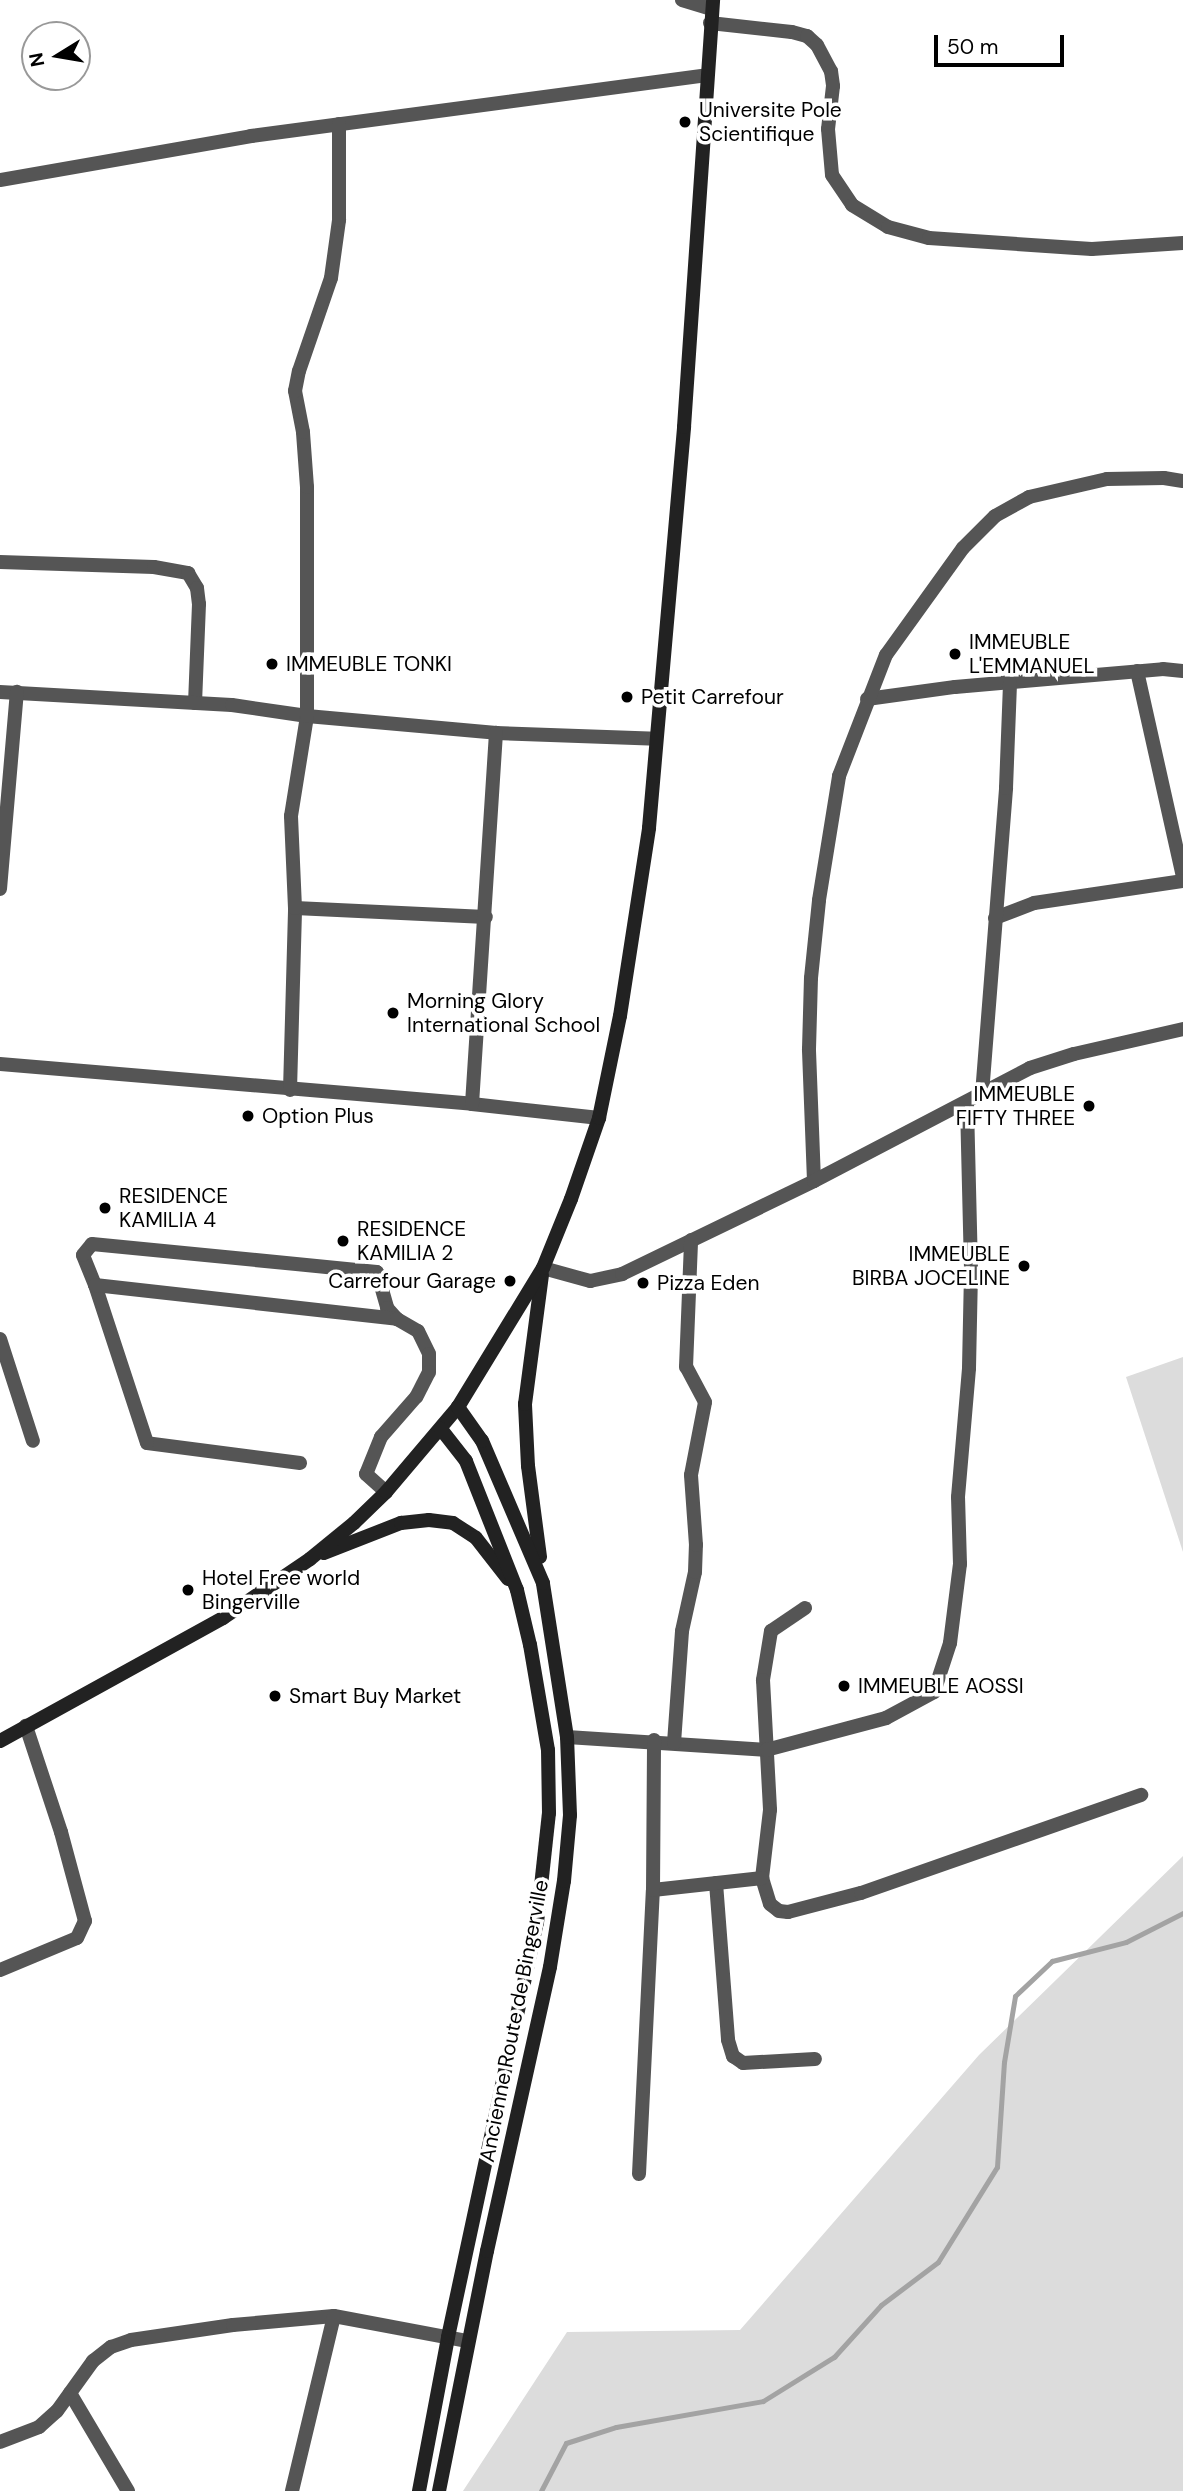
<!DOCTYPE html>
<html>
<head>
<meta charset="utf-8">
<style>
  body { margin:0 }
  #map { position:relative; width:1183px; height:2491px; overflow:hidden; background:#fff; font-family:"DM Sans",sans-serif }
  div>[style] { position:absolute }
  .green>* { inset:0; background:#dcdcdc }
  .stream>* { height:5px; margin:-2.5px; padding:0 2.5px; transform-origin:2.5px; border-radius:2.5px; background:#a3a3a3 }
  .street>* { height:14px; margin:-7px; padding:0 7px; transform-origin:7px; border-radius:7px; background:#555 }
  .secondary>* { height:14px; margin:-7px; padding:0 7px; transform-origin:7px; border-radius:7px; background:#222 }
  .dots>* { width:19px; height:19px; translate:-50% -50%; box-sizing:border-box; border:4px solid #fff; border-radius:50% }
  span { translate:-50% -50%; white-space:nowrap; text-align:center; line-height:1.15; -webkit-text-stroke:7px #fff; paint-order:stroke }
  .poi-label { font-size:21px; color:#000 }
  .left { translate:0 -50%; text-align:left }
  .right { translate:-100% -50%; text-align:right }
  .street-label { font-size:21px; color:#000 }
  .north { position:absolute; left:21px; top:21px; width:70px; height:70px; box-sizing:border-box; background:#fff; border:2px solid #999; border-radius:50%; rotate:259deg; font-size:19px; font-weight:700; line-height:28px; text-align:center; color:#000 }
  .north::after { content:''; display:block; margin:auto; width:24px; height:32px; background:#000; clip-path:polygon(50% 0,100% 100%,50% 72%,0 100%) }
  .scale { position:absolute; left:934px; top:35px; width:130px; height:32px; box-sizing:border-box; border:4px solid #000; border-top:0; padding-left:9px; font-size:21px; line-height:24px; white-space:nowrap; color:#000; -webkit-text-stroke:5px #fff; paint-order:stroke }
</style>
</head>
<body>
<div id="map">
  <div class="green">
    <i style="clip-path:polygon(1183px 1357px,1183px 1552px,1126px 1377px)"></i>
    <i style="clip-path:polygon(1183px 1856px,1183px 2491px,463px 2491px,567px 2332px,740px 2330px,979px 2055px)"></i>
  </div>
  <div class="stream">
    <i style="left:541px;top:2491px;width:54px;rotate:-62.5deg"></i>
    <i style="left:566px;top:2443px;width:52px;rotate:-17.7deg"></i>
    <i style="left:616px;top:2427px;width:149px;rotate:-10deg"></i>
    <i style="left:763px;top:2401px;width:84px;rotate:-31.8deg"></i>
    <i style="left:834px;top:2357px;width:70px;rotate:-47.9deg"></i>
    <i style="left:881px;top:2305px;width:71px;rotate:-37deg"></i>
    <i style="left:938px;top:2262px;width:112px;rotate:-58.2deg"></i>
    <i style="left:997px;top:2167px;width:105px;rotate:-86.2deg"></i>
    <i style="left:1004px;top:2062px;width:67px;rotate:-80.5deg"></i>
    <i style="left:1015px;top:1996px;width:51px;rotate:-43.4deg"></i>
    <i style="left:1052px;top:1961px;width:76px;rotate:-14.4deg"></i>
    <i style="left:1126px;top:1942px;width:64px;rotate:-27deg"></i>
  </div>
  <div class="street">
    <i style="left:682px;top:0;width:31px;rotate:17deg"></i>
    <i style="left:710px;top:23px;width:82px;rotate:6.3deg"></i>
    <i style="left:792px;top:32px;width:16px;rotate:15deg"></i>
    <i style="left:807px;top:36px;width:13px;rotate:42deg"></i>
    <i style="left:817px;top:45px;width:30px;rotate:62deg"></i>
    <i style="left:831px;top:71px;width:15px;rotate:82deg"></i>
    <i style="left:833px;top:86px;width:43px;rotate:96.6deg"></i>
    <i style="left:828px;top:129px;width:46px;rotate:85deg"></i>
    <i style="left:832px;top:175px;width:36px;rotate:56deg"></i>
    <i style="left:852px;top:205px;width:42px;rotate:31.4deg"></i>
    <i style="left:888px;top:227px;width:42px;rotate:15deg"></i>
    <i style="left:929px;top:238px;width:163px;rotate:3.9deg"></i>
    <i style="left:1092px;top:249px;width:91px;rotate:-3.8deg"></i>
    <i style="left:0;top:180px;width:255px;rotate:-9.9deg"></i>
    <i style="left:251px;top:136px;width:460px;rotate:-7.6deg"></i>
    <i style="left:0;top:562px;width:154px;rotate:1.9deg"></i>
    <i style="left:154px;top:567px;width:35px;rotate:10deg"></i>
    <i style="left:188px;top:573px;width:17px;rotate:59deg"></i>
    <i style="left:197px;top:588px;width:16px;rotate:83deg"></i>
    <i style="left:199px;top:604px;width:99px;rotate:92.3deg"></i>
    <i style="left:1137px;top:671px;width:211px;rotate:77.4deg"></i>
    <i style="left:0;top:692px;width:232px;rotate:3.2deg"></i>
    <i style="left:232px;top:705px;width:76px;rotate:8.3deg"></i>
    <i style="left:307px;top:716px;width:190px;rotate:5.1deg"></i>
    <i style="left:496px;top:733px;width:160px;rotate:2.1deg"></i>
    <i style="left:867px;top:699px;width:89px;rotate:-7.8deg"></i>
    <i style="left:955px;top:687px;width:209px;rotate:-4.9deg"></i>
    <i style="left:1163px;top:669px;width:20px;rotate:6deg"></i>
    <i style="left:0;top:889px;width:198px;rotate:-85.1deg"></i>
    <i style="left:295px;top:908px;width:191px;rotate:2.7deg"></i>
    <i style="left:995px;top:918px;width:42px;rotate:-21deg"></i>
    <i style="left:1034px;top:903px;width:151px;rotate:-8.4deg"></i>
    <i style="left:0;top:1064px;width:474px;rotate:4.8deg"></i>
    <i style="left:472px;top:1104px;width:128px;rotate:6.3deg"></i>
    <i style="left:290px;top:1090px;width:182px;rotate:-88.4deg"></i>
    <i style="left:295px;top:908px;width:92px;rotate:-92.5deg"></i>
    <i style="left:291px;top:816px;width:101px;rotate:-80.9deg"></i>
    <i style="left:307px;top:716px;width:229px;rotate:-90deg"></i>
    <i style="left:307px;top:487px;width:55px;rotate:-94.2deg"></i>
    <i style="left:303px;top:432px;width:42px;rotate:-101deg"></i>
    <i style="left:295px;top:391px;width:20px;rotate:-79deg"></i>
    <i style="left:299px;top:371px;width:98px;rotate:-71deg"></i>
    <i style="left:331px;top:278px;width:59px;rotate:-82.1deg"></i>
    <i style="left:339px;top:220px;width:96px;rotate:-90deg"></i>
    <i style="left:982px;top:1094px;width:307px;rotate:-85.5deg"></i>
    <i style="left:1006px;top:788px;width:105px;rotate:-87.8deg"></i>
    <i style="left:472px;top:1104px;width:372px;rotate:-86.3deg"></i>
    <i style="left:814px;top:1181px;width:132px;rotate:-92.2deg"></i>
    <i style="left:809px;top:1049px;width:71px;rotate:-88.4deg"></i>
    <i style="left:811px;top:978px;width:78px;rotate:-84.1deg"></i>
    <i style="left:819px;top:900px;width:126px;rotate:-80.8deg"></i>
    <i style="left:839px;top:776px;width:130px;rotate:-68.8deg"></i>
    <i style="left:886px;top:655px;width:132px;rotate:-54.3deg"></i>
    <i style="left:963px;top:548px;width:45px;rotate:-45deg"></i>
    <i style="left:995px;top:516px;width:39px;rotate:-29deg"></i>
    <i style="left:1029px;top:497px;width:80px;rotate:-13deg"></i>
    <i style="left:1107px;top:479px;width:57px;rotate:-1deg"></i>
    <i style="left:1164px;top:478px;width:19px;rotate:9deg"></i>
    <i style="left:543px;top:1268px;width:49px;rotate:15.5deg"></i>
    <i style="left:590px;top:1281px;width:33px;rotate:-12deg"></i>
    <i style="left:622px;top:1274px;width:213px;rotate:-25.8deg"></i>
    <i style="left:814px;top:1181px;width:244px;rotate:-27.6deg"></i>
    <i style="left:1030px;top:1068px;width:46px;rotate:-17.7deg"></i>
    <i style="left:1074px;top:1054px;width:112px;rotate:-12.9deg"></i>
    <i style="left:95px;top:1285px;width:32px;rotate:-112deg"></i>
    <i style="left:83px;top:1255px;width:14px;rotate:-51deg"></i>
    <i style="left:92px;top:1244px;width:286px;rotate:5.6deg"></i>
    <i style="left:377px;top:1272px;width:37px;rotate:74deg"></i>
    <i style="left:387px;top:1308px;width:15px;rotate:48deg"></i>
    <i style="left:0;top:1339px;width:107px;rotate:72.1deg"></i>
    <i style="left:300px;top:1463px;width:154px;rotate:-172.6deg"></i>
    <i style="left:147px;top:1443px;width:166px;rotate:-108.2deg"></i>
    <i style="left:95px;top:1285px;width:304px;rotate:6.4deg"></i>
    <i style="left:397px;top:1319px;width:24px;rotate:30deg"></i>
    <i style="left:418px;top:1331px;width:25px;rotate:64deg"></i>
    <i style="left:429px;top:1354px;width:18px;rotate:90deg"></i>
    <i style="left:429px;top:1372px;width:28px;rotate:117deg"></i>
    <i style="left:416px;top:1397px;width:53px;rotate:131.2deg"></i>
    <i style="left:381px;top:1437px;width:40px;rotate:112deg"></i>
    <i style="left:366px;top:1474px;width:27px;rotate:42deg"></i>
    <i style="left:805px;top:1608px;width:41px;rotate:145.9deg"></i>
    <i style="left:771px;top:1631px;width:50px;rotate:99.3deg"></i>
    <i style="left:763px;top:1680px;width:130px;rotate:86.9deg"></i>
    <i style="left:770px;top:1810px;width:68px;rotate:96.7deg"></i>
    <i style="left:762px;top:1878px;width:27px;rotate:73deg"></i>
    <i style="left:770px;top:1904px;width:11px;rotate:38deg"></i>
    <i style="left:779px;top:1911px;width:9px;rotate:6deg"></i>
    <i style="left:788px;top:1912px;width:75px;rotate:-14.6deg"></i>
    <i style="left:861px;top:1893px;width:297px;rotate:-19.3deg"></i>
    <i style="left:567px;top:1737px;width:199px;rotate:3.7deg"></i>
    <i style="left:766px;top:1750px;width:124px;rotate:-14.9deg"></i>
    <i style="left:886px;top:1718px;width:55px;rotate:-28.4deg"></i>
    <i style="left:934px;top:1692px;width:52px;rotate:-71.9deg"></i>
    <i style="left:950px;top:1643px;width:80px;rotate:-82.8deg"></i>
    <i style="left:960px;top:1564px;width:67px;rotate:-91.7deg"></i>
    <i style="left:958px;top:1497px;width:129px;rotate:-85.1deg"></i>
    <i style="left:969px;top:1368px;width:99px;rotate:-88.8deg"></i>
    <i style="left:971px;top:1269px;width:167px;rotate:-91.4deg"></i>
    <i style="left:674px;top:1743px;width:112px;rotate:-85.9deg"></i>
    <i style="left:682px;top:1631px;width:60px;rotate:-77.6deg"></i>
    <i style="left:695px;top:1572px;width:27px;rotate:-88deg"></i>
    <i style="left:696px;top:1545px;width:70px;rotate:-94.1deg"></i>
    <i style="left:691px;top:1475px;width:74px;rotate:-79.1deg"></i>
    <i style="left:705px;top:1402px;width:40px;rotate:-118deg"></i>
    <i style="left:686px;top:1367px;width:127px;rotate:-87.7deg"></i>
    <i style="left:716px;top:1883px;width:157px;rotate:85.6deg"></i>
    <i style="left:728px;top:2040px;width:17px;rotate:73deg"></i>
    <i style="left:733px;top:2056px;width:12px;rotate:35deg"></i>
    <i style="left:743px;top:2063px;width:72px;rotate:-3.2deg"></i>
    <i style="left:653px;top:1890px;width:110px;rotate:-6.3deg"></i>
    <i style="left:0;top:1970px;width:83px;rotate:-22.6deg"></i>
    <i style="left:77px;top:1938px;width:19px;rotate:-65deg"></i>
    <i style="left:85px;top:1921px;width:92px;rotate:-105.1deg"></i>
    <i style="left:61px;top:1832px;width:112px;rotate:-108.3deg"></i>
    <i style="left:639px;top:2174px;width:284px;rotate:-87.2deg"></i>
    <i style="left:653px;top:1890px;width:150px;rotate:-89.6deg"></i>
    <i style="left:70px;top:2393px;width:114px;rotate:59.4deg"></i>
    <i style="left:0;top:2442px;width:42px;rotate:-21deg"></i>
    <i style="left:39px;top:2427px;width:24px;rotate:-42deg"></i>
    <i style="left:57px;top:2411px;width:62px;rotate:-54.2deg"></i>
    <i style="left:93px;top:2361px;width:23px;rotate:-38deg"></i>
    <i style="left:111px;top:2347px;width:21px;rotate:-19deg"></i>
    <i style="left:131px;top:2340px;width:103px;rotate:-8.4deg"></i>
    <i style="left:233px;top:2325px;width:101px;rotate:-5.1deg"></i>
    <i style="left:334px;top:2316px;width:136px;rotate:10.6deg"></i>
    <i style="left:292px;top:2491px;width:180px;rotate:-76.5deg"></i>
  </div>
  <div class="secondary">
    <i style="left:324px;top:1553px;width:83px;rotate:-21.3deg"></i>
    <i style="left:401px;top:1523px;width:28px;rotate:-6deg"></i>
    <i style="left:429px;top:1520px;width:24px;rotate:7deg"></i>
    <i style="left:453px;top:1523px;width:27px;rotate:33deg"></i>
    <i style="left:476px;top:1538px;width:52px;rotate:52deg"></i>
    <i style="left:540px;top:1557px;width:92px;rotate:-97.5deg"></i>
    <i style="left:528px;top:1466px;width:62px;rotate:-92.8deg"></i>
    <i style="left:525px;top:1404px;width:130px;rotate:-82.5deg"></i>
    <i style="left:0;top:1741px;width:255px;rotate:-28.9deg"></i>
    <i style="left:223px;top:1618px;width:105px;rotate:-34.1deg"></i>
    <i style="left:310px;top:1559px;width:57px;rotate:-39.3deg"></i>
    <i style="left:354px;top:1523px;width:45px;rotate:-44.1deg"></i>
    <i style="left:386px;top:1492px;width:111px;rotate:-49.7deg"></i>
    <i style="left:458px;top:1407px;width:163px;rotate:-58.6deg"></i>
    <i style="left:543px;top:1268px;width:74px;rotate:-67.9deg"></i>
    <i style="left:571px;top:1199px;width:86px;rotate:-70.9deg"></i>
    <i style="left:599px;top:1118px;width:104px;rotate:-78.4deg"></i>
    <i style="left:620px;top:1016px;width:190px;rotate:-81.2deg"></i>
    <i style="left:649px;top:828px;width:403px;rotate:-85deg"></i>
    <i style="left:684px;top:427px;width:428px;rotate:-86.1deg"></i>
    <i style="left:419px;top:2491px;width:157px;rotate:-79.3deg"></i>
    <i style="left:448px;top:2337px;width:423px;rotate:-77.9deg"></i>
    <i style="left:537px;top:1923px;width:111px;rotate:-83.8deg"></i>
    <i style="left:549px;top:1813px;width:63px;rotate:-90.9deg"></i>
    <i style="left:548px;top:1750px;width:107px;rotate:-99.7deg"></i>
    <i style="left:530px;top:1645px;width:57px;rotate:-103.3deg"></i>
    <i style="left:517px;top:1590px;width:139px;rotate:-111.6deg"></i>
    <i style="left:466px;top:1461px;width:41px;rotate:-128deg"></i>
    <i style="left:439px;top:2491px;width:245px;rotate:-78.7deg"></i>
    <i style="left:487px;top:2251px;width:291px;rotate:-77.5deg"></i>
    <i style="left:550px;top:1967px;width:87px;rotate:-80.8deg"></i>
    <i style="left:564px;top:1881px;width:66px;rotate:-84.8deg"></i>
    <i style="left:570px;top:1815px;width:78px;rotate:-92.2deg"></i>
    <i style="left:567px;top:1737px;width:156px;rotate:-98.9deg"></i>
    <i style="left:543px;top:1583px;width:155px;rotate:-113.2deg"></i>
    <i style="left:482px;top:1441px;width:42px;rotate:-125.2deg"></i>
  </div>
  <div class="dots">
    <i style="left:685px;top:122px;background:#000"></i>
    <i style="left:955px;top:654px;background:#000"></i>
    <i style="left:272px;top:664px;background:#000"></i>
    <i style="left:627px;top:697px;background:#000"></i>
    <i style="left:393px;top:1013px;background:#000"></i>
    <i style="left:1089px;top:1106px;background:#000"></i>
    <i style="left:248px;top:1116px;background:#000"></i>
    <i style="left:105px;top:1208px;background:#000"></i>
    <i style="left:343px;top:1241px;background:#000"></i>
    <i style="left:1024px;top:1266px;background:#000"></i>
    <i style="left:510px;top:1281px;background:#000"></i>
    <i style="left:643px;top:1283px;background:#000"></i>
    <i style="left:188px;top:1590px;background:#000"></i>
    <i style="left:844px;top:1686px;background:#000"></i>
    <i style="left:275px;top:1696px;background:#000"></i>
  </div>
  <div class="poi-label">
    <span class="left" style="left:699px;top:122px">Universite Pole<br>Scientifique</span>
    <span class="left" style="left:969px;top:654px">IMMEUBLE<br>L'EMMANUEL</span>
    <span class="left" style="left:286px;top:664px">IMMEUBLE TONKI</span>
    <span class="left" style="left:641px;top:697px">Petit Carrefour</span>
    <span class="left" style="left:407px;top:1013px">Morning Glory<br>International School</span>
    <span class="right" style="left:1075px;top:1106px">IMMEUBLE<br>FIFTY THREE</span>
    <span class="left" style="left:262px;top:1116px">Option Plus</span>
    <span class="left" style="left:119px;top:1208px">RESIDENCE<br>KAMILIA 4</span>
    <span class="left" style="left:357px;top:1241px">RESIDENCE<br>KAMILIA 2</span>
    <span class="right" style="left:1010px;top:1266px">IMMEUBLE<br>BIRBA JOCELINE</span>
    <span class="right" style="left:496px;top:1281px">Carrefour Garage</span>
    <span class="left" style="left:657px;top:1283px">Pizza Eden</span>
    <span class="left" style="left:202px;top:1590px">Hotel Free world<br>Bingerville</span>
    <span class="left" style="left:858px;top:1686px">IMMEUBLE AOSSI</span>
    <span class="left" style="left:289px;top:1696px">Smart Buy Market</span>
  </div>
  <div class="street-label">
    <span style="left:514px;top:2021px;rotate:-79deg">Ancienne Route de Bingerville</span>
  </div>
  <div class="north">N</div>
  <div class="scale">50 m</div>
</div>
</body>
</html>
